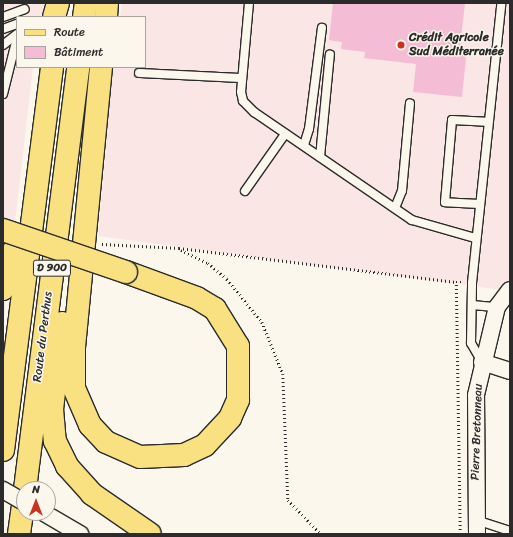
<!DOCTYPE html>
<html>
<head>
<meta charset="utf-8">
<style>
  body { margin:0 }
  #map { position:relative; width:513px; height:537px; overflow:hidden; background:#fbf7ec; font-family:Sriracha,sans-serif }
  div>[style] { position:absolute }
  .built>* { inset:0; background:#f9e6e5 }
  .building>* { inset:0; background:#f4bdd5 }
  .path>* { height:2.5px; margin-top:-1.25px; transform-origin:0; background:repeating-linear-gradient(90deg,#2b2b2b 0 1px,transparent 0 4px) }
  .roads { filter:drop-shadow(1px 0 #2b2b2b) drop-shadow(-1px 0 #2b2b2b) drop-shadow(0 1px #2b2b2b) drop-shadow(0 -1px #2b2b2b) }
  .service>* { height:8px; margin:-4px; padding:0 4px; transform-origin:4px; border-radius:4px; background:#fbf7ec }
  .minor>* { height:16px; margin:-8px; padding:0 8px; transform-origin:8px; border-radius:8px; background:#fbf7ec }
  .primary>* { height:22px; margin:-11px; padding:0 11px; transform-origin:11px; border-radius:11px; background:#f9e181 }
  .bridges { filter:drop-shadow(1px 0 #2b2b2b) drop-shadow(-1px 0 #2b2b2b) drop-shadow(0 1px #2b2b2b) drop-shadow(0 -1px #2b2b2b) }
  .minor-bridge>* { height:16px; margin:-8px; padding:0 8px; transform-origin:8px; border-radius:8px; background:#fbf7ec }
  .primary-bridge>* { height:22px; margin:-11px; padding:0 11px; transform-origin:11px; border-radius:11px; background:#f9e181 }
  .dots>* { width:11px; height:11px; translate:-50% -50%; box-sizing:border-box; border:2px solid #fbf7ec; border-radius:50% }
  span { translate:-50% -50%; white-space:nowrap; text-align:center; line-height:1.15; -webkit-text-stroke:3px #fbf7ec; paint-order:stroke }
  .shield-label span { padding:1px 3px; background:#fbf7ec; border:1px solid; border-radius:3px; -webkit-text-stroke-width:0 }
  .shield-label { font-size:11px; color:#2b2b2b; font-weight:700 }
  .poi-label { font-size:12px; color:#2b2b2b; font-weight:700 }
  .left { translate:0 -50%; text-align:left }
  .street-label { font-size:12px; color:#2b2b2b }
  .frame { position:absolute; inset:0; border:4px solid #2b2b2b; pointer-events:none }
  .legend { position:absolute; left:16px; top:16px; width:130px; height:52px; box-sizing:border-box; background:#fbf7ec; border:1px solid #a8a59f; margin:0; padding:5px 7px; list-style:none; font-size:12px; color:#2b2b2b }
  .legend li { display:flex; align-items:center; gap:8px; height:20px }
  .legend b { width:20px; border:1px solid #a8a59f }
  .north { position:absolute; left:16px; top:481px; width:40px; height:40px; box-sizing:border-box; background:#fbf7ec; border:1px solid #a8a59f; border-radius:50%; rotate:0deg; font-size:11px; font-weight:700; line-height:16px; text-align:center; color:#2b2b2b }
  .north::after { content:''; display:block; margin:auto; width:14px; height:18px; background:#c8321e; clip-path:polygon(50% 0,100% 100%,50% 72%,0 100%) }
</style>
</head>
<body>
<div id="map">
  <div class="built">
    <i style="clip-path:polygon(3px 3px,44px 3px,41px 17px,17px 17px,17px 67px,33px 67px,3px 326px)"></i>
    <i style="clip-path:polygon(122px 3px,510px 3px,510px 291px,98px 236px,113px 67px,145px 67px,145px 17px,120px 17px)"></i>
  </div>
  <div class="building">
    <i style="clip-path:polygon(333px 3px,465px 3px,460px 47px,467px 48px,462px 97px,413px 92px,416px 64px,364px 58px,365px 52px,341px 49px,342px 42px,329px 40px)"></i>
  </div>
  <div class="path">
    <i style="left:102px;top:244px;width:77px;rotate:3deg"></i>
    <i style="left:179px;top:248px;width:279px;rotate:7deg"></i>
    <i style="left:181px;top:250px;width:30px;rotate:26deg"></i>
    <i style="left:208px;top:263px;width:25px;rotate:40deg"></i>
    <i style="left:227px;top:279px;width:55px;rotate:50.9deg"></i>
    <i style="left:262px;top:322px;width:56px;rotate:68deg"></i>
    <i style="left:283px;top:374px;width:126px;rotate:87.7deg"></i>
    <i style="left:288px;top:500px;width:47px;rotate:45.9deg"></i>
    <i style="left:460px;top:534px;width:252px;rotate:-90.9deg"></i>
    <i style="left:456px;top:282px;width:5px"></i>
  </div>
  <div class="roads">
    <div class="service">
      <i style="left:249px;top:3px;width:89px;rotate:95.1deg"></i>
      <i style="left:241px;top:92px;width:9px;rotate:77deg"></i>
      <i style="left:243px;top:101px;width:16px;rotate:45deg"></i>
      <i style="left:254px;top:112px;width:191px;rotate:34.4deg"></i>
      <i style="left:412px;top:220px;width:66px;rotate:15.9deg"></i>
      <i style="left:3px;top:17px;width:23px;rotate:-20deg"></i>
      <i style="left:3px;top:29px;width:15px;rotate:-20deg"></i>
      <i style="left:3px;top:45px;width:18px;rotate:-38deg"></i>
      <i style="left:139px;top:73px;width:102px;rotate:2.8deg"></i>
      <i style="left:3px;top:94px;width:58px;rotate:-76deg"></i>
      <i style="left:304px;top:145px;width:17px;rotate:-73deg"></i>
      <i style="left:309px;top:129px;width:102px;rotate:-82.7deg"></i>
      <i style="left:320px;top:157px;width:103px;rotate:-84.5deg"></i>
      <i style="left:245px;top:191px;width:70px;rotate:-54.9deg"></i>
      <i style="left:479px;top:204px;width:34px;rotate:-177deg"></i>
      <i style="left:445px;top:202px;width:82px;rotate:-85.1deg"></i>
      <i style="left:452px;top:120px;width:34px;rotate:3deg"></i>
      <i style="left:395px;top:208px;width:18px;rotate:-68deg"></i>
      <i style="left:402px;top:191px;width:88px;rotate:-84.8deg"></i>
      <i style="left:472px;top:305px;width:25px;rotate:5deg"></i>
      <i style="left:482px;top:362px;width:22px;rotate:-120deg"></i>
      <i style="left:471px;top:343px;width:60px;rotate:-89deg"></i>
      <i style="left:472px;top:283px;width:280px;rotate:-84deg"></i>
      <i style="left:476px;top:520px;width:36px;rotate:18deg"></i>
    </div>
    <div class="minor">
      <i style="left:482px;top:362px;width:29px;rotate:18deg"></i>
      <i style="left:44px;top:513px;width:42px;rotate:30.3deg"></i>
      <i style="left:477px;top:534px;width:139px;rotate:-90.4deg"></i>
      <i style="left:476px;top:395px;width:90px;rotate:-76.6deg"></i>
      <i style="left:497px;top:307px;width:21px;rotate:-53deg"></i>
    </div>
    <div class="primary">
      <i style="left:54px;top:17px;width:15px;rotate:-74deg"></i>
      <i style="left:84px;top:17px;width:14px;rotate:-82deg"></i>
      <i style="left:106px;top:17px;width:14px;rotate:-86deg"></i>
      <i style="left:101px;top:67px;width:281px;rotate:95.5deg"></i>
      <i style="left:74px;top:347px;width:41px;rotate:90deg"></i>
      <i style="left:74px;top:388px;width:40px;rotate:66.6deg"></i>
      <i style="left:90px;top:425px;width:23px;rotate:47deg"></i>
      <i style="left:106px;top:442px;width:37px;rotate:24deg"></i>
      <i style="left:140px;top:457px;width:44px;rotate:-2.6deg"></i>
      <i style="left:184px;top:455px;width:23px;rotate:-25deg"></i>
      <i style="left:205px;top:445px;width:37px;rotate:-47deg"></i>
      <i style="left:230px;top:418px;width:20px;rotate:-66deg"></i>
      <i style="left:238px;top:400px;width:54px;rotate:-90deg"></i>
      <i style="left:238px;top:346px;width:44px;rotate:-121.9deg"></i>
      <i style="left:215px;top:309px;width:21px;rotate:-149deg"></i>
      <i style="left:197px;top:298px;width:76px;rotate:-159.9deg"></i>
      <i style="left:3px;top:289px;width:16px;rotate:-63deg"></i>
      <i style="left:10px;top:275px;width:27px;rotate:-80deg"></i>
      <i style="left:62px;top:323px;width:87px;rotate:96.6deg"></i>
      <i style="left:52px;top:409px;width:32px;rotate:85deg"></i>
      <i style="left:55px;top:441px;width:28px;rotate:64deg"></i>
      <i style="left:67px;top:466px;width:38px;rotate:48deg"></i>
      <i style="left:92px;top:494px;width:70px;rotate:34.6deg"></i>
      <i style="left:3px;top:450px;width:386px;rotate:-82.7deg"></i>
      <i style="left:25px;top:489px;width:425px;rotate:-82.8deg"></i>
      <i style="left:19px;top:534px;width:37px;rotate:-82deg"></i>
    </div>
  </div>
  <div class="bridges">
    <div class="minor-bridge">
      <i style="left:3px;top:490px;width:24px;rotate:30deg"></i>
    </div>
    <div class="primary-bridge">
      <i style="left:3px;top:230px;width:130px;rotate:18.9deg"></i>
    </div>
  </div>
  <div class="dots">
    <i style="left:401px;top:45px;background:#c8321e"></i>
  </div>
  <div class="shield-label">
    <span style="left:52px;top:268px">D 900</span>
  </div>
  <div class="poi-label">
    <span class="left" style="left:409px;top:45px">Crédit Agricole<br>Sud Méditerranée</span>
  </div>
  <div class="street-label">
    <span style="left:43px;top:337px;rotate:-83deg">Route du Perthus</span>
    <span style="left:477px;top:432px;rotate:-88deg">Pierre Bretonneau</span>
  </div>
  <div class="frame"></div>
  <ul class="legend">
  <li><b style="height:5px;background:#f9e181"></b>Route</li>
  <li><b style="height:11px;background:#f4bdd5"></b>Bâtiment</li>
  </ul>
  <div class="north">N</div>
</div>
</body>
</html>
